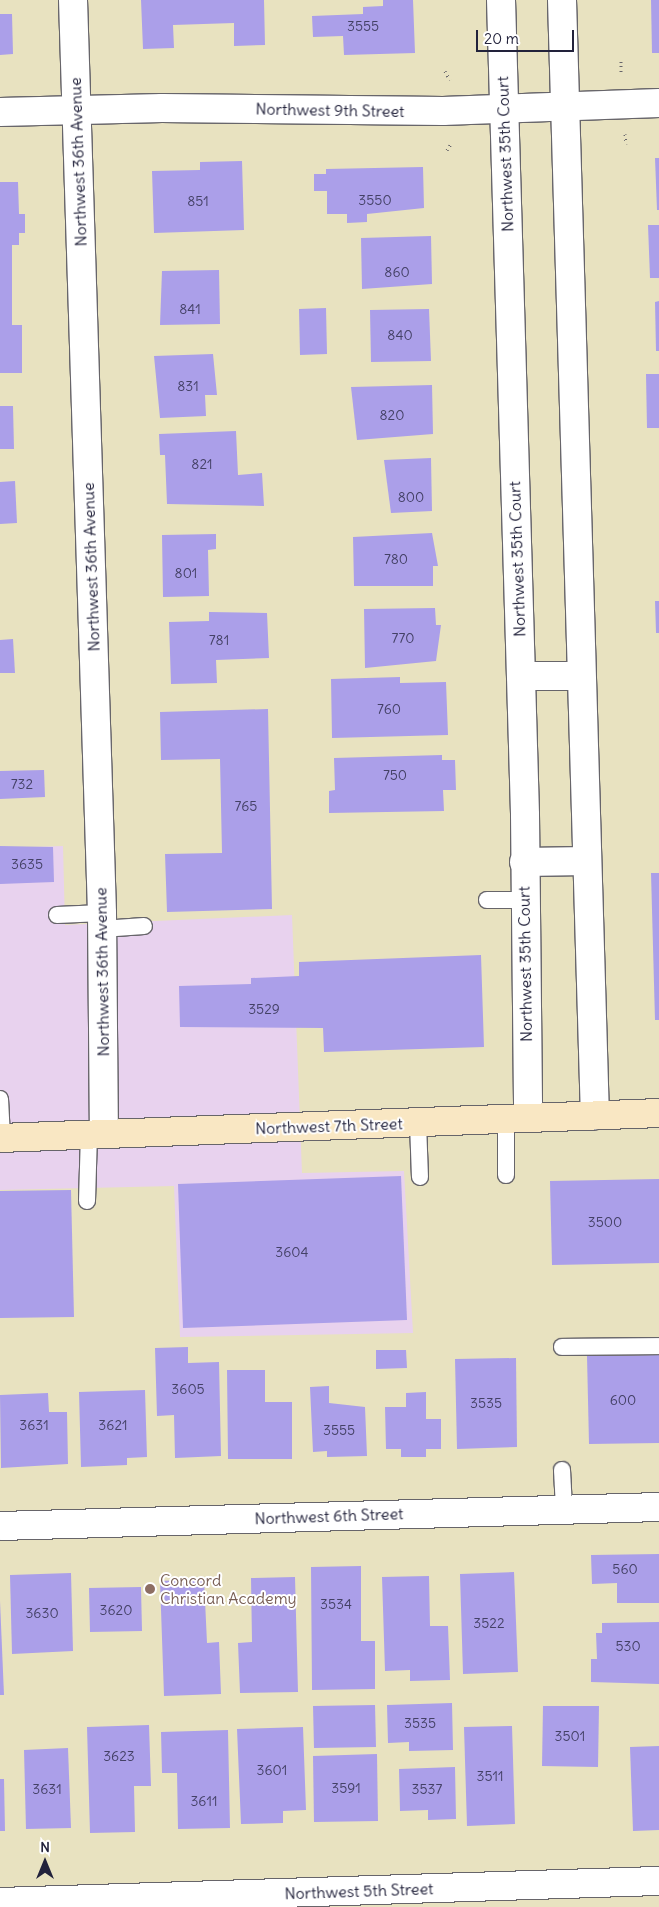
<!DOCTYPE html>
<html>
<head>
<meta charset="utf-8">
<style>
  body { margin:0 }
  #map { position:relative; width:659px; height:1907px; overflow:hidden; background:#e8e2c0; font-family:Delius,sans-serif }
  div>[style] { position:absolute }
  .built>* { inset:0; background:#e8d2ee }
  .building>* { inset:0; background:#ab9fe9 }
  .path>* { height:3px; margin-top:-1.5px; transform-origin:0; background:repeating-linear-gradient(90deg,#67656a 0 1px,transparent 0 5px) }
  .roads { filter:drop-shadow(1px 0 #67656a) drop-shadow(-1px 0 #67656a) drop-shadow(0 1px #67656a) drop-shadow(0 -1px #67656a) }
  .lane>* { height:16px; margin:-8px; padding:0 8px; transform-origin:8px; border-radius:8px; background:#fff }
  .street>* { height:28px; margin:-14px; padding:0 14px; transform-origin:14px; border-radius:14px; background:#fff }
  .secondary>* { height:28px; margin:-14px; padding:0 14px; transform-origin:14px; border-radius:14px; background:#f9e7c3 }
  .dots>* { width:14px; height:14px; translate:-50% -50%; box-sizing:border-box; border:2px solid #fff; border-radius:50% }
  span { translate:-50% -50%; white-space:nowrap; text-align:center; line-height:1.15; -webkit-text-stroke:4px #fff; paint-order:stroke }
  .number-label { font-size:14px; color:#444166 }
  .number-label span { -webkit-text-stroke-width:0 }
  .street-label { font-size:16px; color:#22223b }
  .education-label { font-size:16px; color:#785e54 }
  .left { translate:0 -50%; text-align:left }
  .north { position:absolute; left:20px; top:1837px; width:50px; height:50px; -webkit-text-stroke:4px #fff; paint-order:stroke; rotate:0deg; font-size:14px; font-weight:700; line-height:20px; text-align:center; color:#22223b }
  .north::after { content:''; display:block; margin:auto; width:18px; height:22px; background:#22223b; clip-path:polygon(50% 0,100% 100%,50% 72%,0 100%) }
  .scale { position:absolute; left:476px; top:30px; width:98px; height:22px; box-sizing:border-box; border:2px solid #22223b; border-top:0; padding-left:6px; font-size:15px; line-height:18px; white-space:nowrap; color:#22223b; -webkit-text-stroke:4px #fff; paint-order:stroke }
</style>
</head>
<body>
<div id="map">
  <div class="built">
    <i style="clip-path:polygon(63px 846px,65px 925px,292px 915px,302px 1173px,404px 1171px,413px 1333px,180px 1337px,174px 1186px,0 1190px,0 848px)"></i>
  </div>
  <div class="building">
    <i style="clip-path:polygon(141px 0,264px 0,265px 45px,234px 46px,234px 23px,173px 25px,174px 48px,143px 49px)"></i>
    <i style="clip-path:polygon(383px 0,413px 0,415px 53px,344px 55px,343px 36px,313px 37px,312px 16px,363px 14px,363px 7px,383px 6px)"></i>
    <i style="clip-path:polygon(651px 0,659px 0,659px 53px,652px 53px)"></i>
    <i style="clip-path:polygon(0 14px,12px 14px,13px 54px,0 55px)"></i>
    <i style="clip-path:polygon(655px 158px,659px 158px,659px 210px,657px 210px)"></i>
    <i style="clip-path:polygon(242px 161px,244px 230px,154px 233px,152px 171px,200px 170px,200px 162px)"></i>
    <i style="clip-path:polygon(423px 167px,424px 208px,367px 214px,367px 222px,347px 223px,347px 214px,327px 214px,327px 191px,314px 191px,314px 174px,326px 174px,326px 169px)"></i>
    <i style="clip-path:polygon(0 182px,18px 182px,19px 214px,25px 214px,25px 233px,19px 233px,19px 245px,12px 245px,12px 325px,22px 325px,22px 373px,0 373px)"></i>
    <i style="clip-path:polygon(648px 225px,659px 225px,659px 278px,650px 278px)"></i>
    <i style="clip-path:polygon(431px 236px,432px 284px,362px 289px,361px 238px)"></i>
    <i style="clip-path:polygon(219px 270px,220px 324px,160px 325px,162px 271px)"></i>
    <i style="clip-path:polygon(659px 301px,659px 351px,656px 351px,655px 302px)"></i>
    <i style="clip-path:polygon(326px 308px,327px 354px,300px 355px,299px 309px)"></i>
    <i style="clip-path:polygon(429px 309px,431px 361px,371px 362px,370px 310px)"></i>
    <i style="clip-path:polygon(213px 354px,217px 395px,205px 395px,206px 416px,160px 418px,154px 356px)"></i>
    <i style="clip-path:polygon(646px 374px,659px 374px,659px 428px,647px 428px)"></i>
    <i style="clip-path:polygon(432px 385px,433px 434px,357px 440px,351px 387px)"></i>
    <i style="clip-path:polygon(0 406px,13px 406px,14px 449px,0 449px)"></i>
    <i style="clip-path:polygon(236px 431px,238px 475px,262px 473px,264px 506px,167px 504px,165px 455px,160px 455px,159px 434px)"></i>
    <i style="clip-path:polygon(431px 458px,432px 511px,391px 513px,384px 460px)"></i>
    <i style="clip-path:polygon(15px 481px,17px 523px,0 524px,0 482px)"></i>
    <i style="clip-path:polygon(432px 533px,438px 566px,433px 566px,433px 586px,354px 586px,353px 537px)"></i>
    <i style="clip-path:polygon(216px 534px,216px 549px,208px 550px,209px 596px,163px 597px,162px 535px)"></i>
    <i style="clip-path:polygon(655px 601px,659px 601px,659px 633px,656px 633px)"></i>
    <i style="clip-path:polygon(435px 608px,436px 625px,441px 625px,436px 661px,365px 668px,364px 609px)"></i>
    <i style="clip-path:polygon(209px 612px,267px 613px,269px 658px,216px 660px,217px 683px,171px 684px,169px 622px,209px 621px)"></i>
    <i style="clip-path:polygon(13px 639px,15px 673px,0 673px,0 640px)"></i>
    <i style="clip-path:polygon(400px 677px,400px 683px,446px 682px,448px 735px,332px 738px,331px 679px)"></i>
    <i style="clip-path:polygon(268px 709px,272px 909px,167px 912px,165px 854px,222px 853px,220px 759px,161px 760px,160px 712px)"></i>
    <i style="clip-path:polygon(442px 755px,442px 760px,455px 760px,456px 790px,443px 790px,444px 811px,329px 813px,329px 791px,335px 790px,334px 758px)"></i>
    <i style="clip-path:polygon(44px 770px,45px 797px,0 799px,0 771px)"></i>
    <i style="clip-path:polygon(0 846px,53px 847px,54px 882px,0 884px)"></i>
    <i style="clip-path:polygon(651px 873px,659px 873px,659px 1020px,655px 1020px)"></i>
    <i style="clip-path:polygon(481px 955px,484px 1047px,324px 1052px,323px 1028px,180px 1027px,179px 986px,251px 984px,251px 978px,299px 976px,299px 962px)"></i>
    <i style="clip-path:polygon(401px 1176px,407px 1320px,183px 1328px,178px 1184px)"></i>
    <i style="clip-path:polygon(659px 1179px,659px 1263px,552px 1265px,550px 1181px)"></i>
    <i style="clip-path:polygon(71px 1190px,74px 1317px,0 1318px,0 1191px)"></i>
    <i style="clip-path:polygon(188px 1347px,188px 1363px,219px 1362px,221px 1456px,175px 1458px,174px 1415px,157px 1416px,155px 1348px)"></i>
    <i style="clip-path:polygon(376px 1350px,406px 1350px,407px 1368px,376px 1369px)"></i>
    <i style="clip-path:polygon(659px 1355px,659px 1443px,589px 1444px,587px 1356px)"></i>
    <i style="clip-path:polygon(516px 1358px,517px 1447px,457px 1449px,455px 1359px)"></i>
    <i style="clip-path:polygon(227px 1370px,265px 1370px,265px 1402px,292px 1402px,292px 1459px,228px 1459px)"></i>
    <i style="clip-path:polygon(329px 1386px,329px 1403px,365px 1407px,367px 1456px,327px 1457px,327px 1451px,313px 1452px,310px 1387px)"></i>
    <i style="clip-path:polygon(145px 1390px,147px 1457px,127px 1458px,127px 1465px,81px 1467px,79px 1392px)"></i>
    <i style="clip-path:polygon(426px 1392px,426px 1419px,441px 1419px,441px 1449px,426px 1449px,426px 1457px,401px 1457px,401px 1449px,386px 1449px,385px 1407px,406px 1407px,406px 1393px)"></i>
    <i style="clip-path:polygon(48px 1393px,49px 1412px,67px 1412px,68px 1464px,1px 1468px,0 1395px)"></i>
    <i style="clip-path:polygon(659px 1554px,659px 1603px,617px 1603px,617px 1583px,592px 1584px,591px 1555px)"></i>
    <i style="clip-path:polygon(361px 1566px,361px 1641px,375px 1641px,375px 1689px,312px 1690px,311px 1567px)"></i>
    <i style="clip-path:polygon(514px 1572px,518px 1672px,463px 1674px,460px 1574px)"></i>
    <i style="clip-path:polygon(71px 1573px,73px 1651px,12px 1654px,10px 1575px)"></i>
    <i style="clip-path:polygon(429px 1576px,430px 1626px,448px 1626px,450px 1680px,410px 1681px,410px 1670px,385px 1671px,382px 1577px)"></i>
    <i style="clip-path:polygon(295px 1577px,298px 1692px,240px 1693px,238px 1643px,252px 1642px,251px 1578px)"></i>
    <i style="clip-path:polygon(204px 1579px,207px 1643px,219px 1642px,221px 1694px,164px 1696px,160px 1581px)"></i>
    <i style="clip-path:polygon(141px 1587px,142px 1631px,90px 1632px,89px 1588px)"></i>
    <i style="clip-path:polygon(0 1601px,4px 1695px,0 1695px)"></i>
    <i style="clip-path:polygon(659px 1622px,659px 1684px,591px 1682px,591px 1659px,597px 1659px,596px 1633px,602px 1633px,602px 1623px)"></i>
    <i style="clip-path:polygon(452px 1703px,453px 1750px,409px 1751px,409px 1742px,388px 1743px,387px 1705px)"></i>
    <i style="clip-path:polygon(375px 1705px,376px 1747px,314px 1748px,313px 1706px)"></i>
    <i style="clip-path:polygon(543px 1706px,599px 1706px,598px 1767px,542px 1766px)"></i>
    <i style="clip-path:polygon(149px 1725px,151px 1786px,134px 1786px,135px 1832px,90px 1833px,87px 1727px)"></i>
    <i style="clip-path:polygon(512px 1726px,515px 1824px,467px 1826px,464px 1727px)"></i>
    <i style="clip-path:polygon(303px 1727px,306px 1810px,283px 1811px,283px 1823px,241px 1824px,237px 1729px)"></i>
    <i style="clip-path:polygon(228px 1730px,230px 1828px,178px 1829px,177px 1773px,162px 1773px,161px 1732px)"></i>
    <i style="clip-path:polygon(659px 1746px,659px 1830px,633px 1831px,630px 1747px)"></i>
    <i style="clip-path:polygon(68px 1748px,71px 1828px,26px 1829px,24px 1750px)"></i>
    <i style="clip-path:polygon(377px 1754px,378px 1821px,314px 1822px,313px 1756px)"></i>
    <i style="clip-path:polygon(455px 1767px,456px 1819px,428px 1820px,428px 1810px,400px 1811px,399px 1769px)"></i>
    <i style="clip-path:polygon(0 1779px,4px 1779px,5px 1831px,0 1831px)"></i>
  </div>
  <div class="path">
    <i style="left:621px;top:61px;width:12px;rotate:90deg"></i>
    <i style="left:445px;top:71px;width:10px;rotate:61deg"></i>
    <i style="left:625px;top:134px;width:10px;rotate:84deg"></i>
    <i style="left:447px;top:150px;width:9px;rotate:-58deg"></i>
  </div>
  <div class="roads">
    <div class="lane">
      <i style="left:487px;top:900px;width:36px"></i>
      <i style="left:57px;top:915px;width:45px;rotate:-2.5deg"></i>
      <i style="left:102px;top:929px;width:42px;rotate:-4.1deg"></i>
      <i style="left:0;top:1099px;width:39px;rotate:87deg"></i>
      <i style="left:506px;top:1119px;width:56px;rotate:90deg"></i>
      <i style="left:418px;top:1123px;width:54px;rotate:87.9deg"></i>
      <i style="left:87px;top:1201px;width:66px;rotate:-88.3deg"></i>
      <i style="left:562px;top:1347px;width:97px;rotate:-0.6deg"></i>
      <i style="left:562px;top:1470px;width:39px;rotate:87deg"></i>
    </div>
    <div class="street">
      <i style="left:73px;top:0;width:913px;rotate:88.18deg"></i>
      <i style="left:102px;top:913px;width:221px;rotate:89.5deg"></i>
      <i style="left:501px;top:0;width:815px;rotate:88.31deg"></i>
      <i style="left:525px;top:815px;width:303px;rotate:89.4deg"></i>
      <i style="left:562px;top:0;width:1116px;rotate:88.31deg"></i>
      <i style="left:0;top:112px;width:162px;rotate:-1.4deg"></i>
      <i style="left:162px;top:108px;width:281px;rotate:0.6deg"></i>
      <i style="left:443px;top:111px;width:216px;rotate:-2.1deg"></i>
      <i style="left:521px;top:676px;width:60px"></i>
      <i style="left:524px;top:862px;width:63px;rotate:-0.9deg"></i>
      <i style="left:0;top:1526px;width:659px;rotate:-1.65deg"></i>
      <i style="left:0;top:1902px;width:659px;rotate:-1.83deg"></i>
    </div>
    <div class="secondary">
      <i style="left:0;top:1138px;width:659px;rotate:-2.17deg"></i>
    </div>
  </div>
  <div class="dots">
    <i style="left:150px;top:1589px;background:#8d6e63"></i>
  </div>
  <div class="number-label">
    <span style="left:363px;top:26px">3555</span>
    <span style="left:375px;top:200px">3550</span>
    <span style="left:198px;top:201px">851</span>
    <span style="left:397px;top:272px">860</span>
    <span style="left:190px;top:309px">841</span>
    <span style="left:400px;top:335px">840</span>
    <span style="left:188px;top:386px">831</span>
    <span style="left:392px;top:415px">820</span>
    <span style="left:202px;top:464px">821</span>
    <span style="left:411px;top:497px">800</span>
    <span style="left:396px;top:559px">780</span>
    <span style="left:186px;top:573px">801</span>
    <span style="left:403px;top:638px">770</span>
    <span style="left:219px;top:640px">781</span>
    <span style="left:389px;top:709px">760</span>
    <span style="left:395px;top:775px">750</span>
    <span style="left:22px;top:784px">732</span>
    <span style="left:246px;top:806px">765</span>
    <span style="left:27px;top:864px">3635</span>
    <span style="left:264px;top:1009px">3529</span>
    <span style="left:605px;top:1222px">3500</span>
    <span style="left:292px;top:1252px">3604</span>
    <span style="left:188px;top:1389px">3605</span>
    <span style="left:623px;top:1400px">600</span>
    <span style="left:486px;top:1403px">3535</span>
    <span style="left:34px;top:1425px">3631</span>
    <span style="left:113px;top:1425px">3621</span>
    <span style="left:339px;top:1430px">3555</span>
    <span style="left:625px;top:1569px">560</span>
    <span style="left:336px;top:1604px">3534</span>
    <span style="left:116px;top:1610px">3620</span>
    <span style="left:42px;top:1613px">3630</span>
    <span style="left:489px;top:1623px">3522</span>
    <span style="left:628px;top:1646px">530</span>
    <span style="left:420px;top:1723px">3535</span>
    <span style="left:570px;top:1736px">3501</span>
    <span style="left:119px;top:1756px">3623</span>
    <span style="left:272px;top:1770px">3601</span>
    <span style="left:490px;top:1776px">3511</span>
    <span style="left:346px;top:1788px">3591</span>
    <span style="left:47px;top:1789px">3631</span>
    <span style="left:427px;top:1789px">3537</span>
    <span style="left:204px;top:1801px">3611</span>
  </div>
  <div class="street-label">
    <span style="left:330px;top:110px;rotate:1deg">Northwest 9th Street</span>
    <span style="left:505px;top:154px;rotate:-92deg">Northwest 35th Court</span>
    <span style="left:78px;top:162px;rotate:-92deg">Northwest 36th Avenue</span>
    <span style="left:517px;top:559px;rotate:-92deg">Northwest 35th Court</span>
    <span style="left:91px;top:567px;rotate:-92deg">Northwest 36th Avenue</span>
    <span style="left:525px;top:964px;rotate:-91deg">Northwest 35th Court</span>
    <span style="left:102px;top:972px;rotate:-91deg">Northwest 36th Avenue</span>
    <span style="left:329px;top:1126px;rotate:-2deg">Northwest 7th Street</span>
    <span style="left:329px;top:1516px;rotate:-2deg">Northwest 6th Street</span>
    <span style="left:359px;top:1891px;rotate:-2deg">Northwest 5th Street</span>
  </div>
  <div class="education-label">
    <span class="left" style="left:160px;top:1589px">Concord<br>Christian Academy</span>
  </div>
  <div class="north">N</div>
  <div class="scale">20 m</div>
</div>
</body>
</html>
